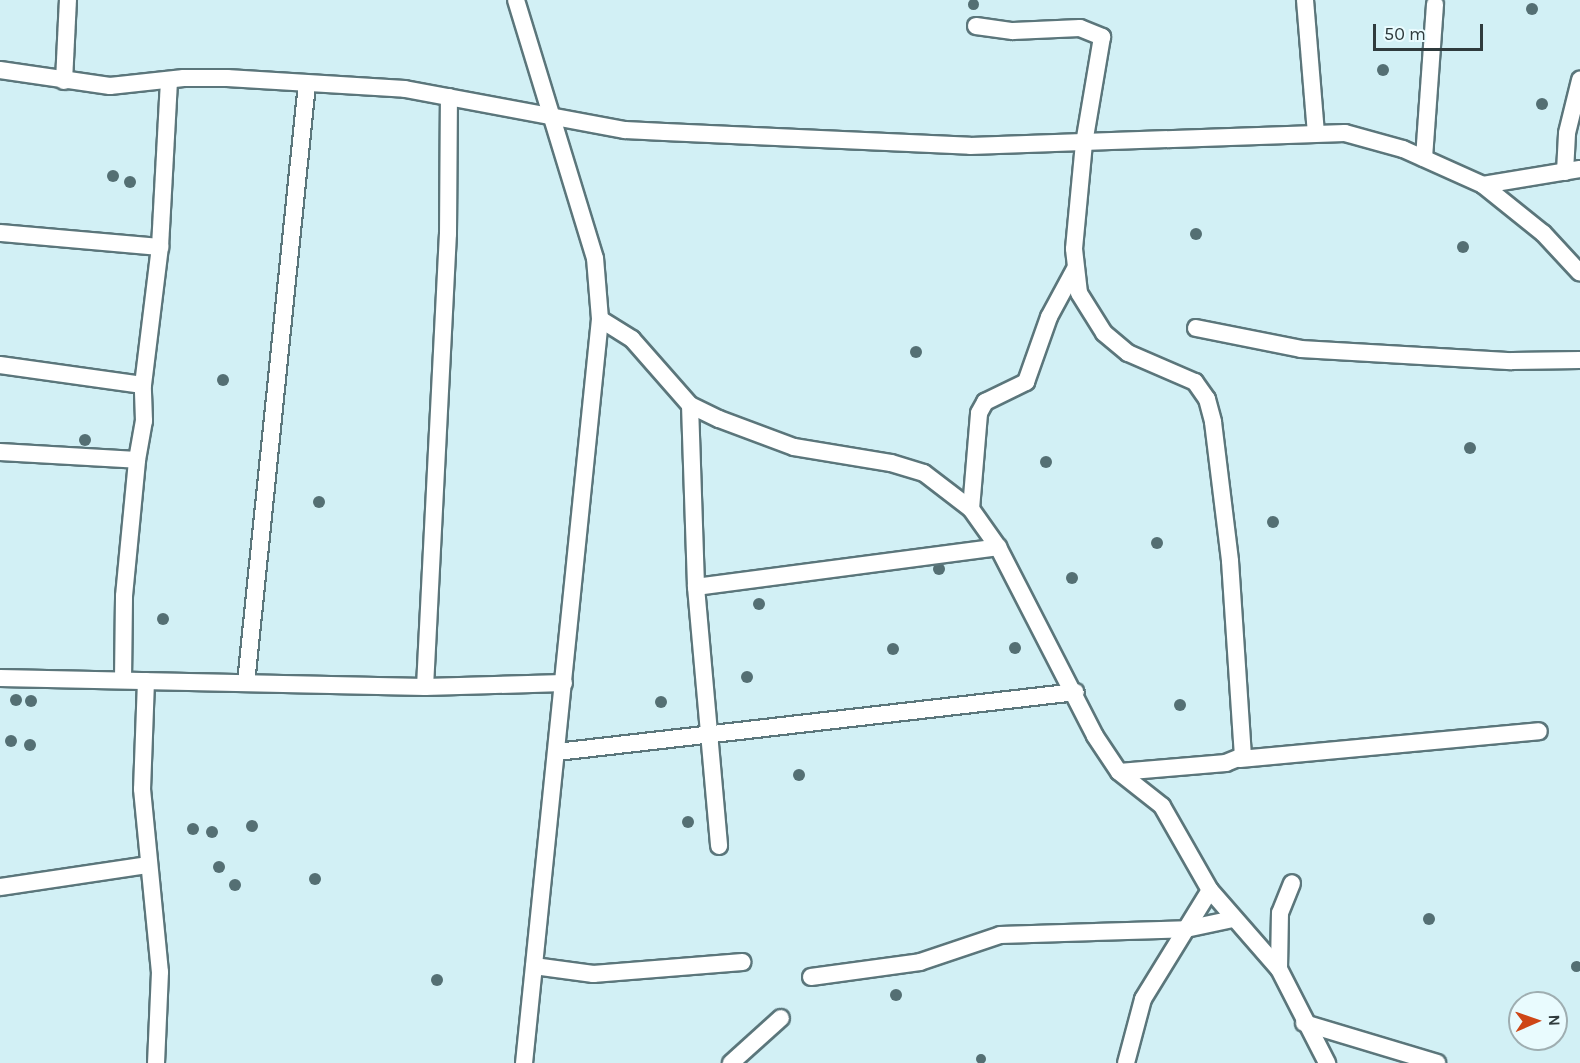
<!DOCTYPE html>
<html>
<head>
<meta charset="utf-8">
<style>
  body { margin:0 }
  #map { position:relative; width:1580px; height:1063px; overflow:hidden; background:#d2f0f5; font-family:Karla,sans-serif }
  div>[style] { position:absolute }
  .building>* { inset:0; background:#546f73 }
  .round { border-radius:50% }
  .roads { filter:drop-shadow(2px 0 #5b767b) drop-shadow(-2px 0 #5b767b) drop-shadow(0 2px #5b767b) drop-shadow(0 -2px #5b767b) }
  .minor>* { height:16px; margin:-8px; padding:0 8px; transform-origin:8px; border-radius:8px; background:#fff }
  span { translate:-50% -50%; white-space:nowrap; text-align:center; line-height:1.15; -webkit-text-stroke:6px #e9fbfe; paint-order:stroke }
  .north { position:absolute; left:1508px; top:991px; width:60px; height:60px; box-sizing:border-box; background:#e9fbfe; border:2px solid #9faeb1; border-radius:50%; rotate:88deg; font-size:16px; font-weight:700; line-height:24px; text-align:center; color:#2f3b3d }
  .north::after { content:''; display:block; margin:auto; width:21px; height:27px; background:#ce4617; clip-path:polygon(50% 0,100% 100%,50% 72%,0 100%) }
  .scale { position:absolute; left:1373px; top:24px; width:110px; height:27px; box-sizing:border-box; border:3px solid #2f3b3d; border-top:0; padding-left:8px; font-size:18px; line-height:21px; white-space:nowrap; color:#2f3b3d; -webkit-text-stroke:4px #e9fbfe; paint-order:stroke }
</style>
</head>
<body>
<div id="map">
  <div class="building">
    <i class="round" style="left:967.5px;top:-1.5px;width:11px;height:11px"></i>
    <i class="round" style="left:1526px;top:3px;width:12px;height:12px"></i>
    <i class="round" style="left:1377px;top:64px;width:12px;height:12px"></i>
    <i class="round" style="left:1536px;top:98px;width:12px;height:12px"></i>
    <i class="round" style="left:107px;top:170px;width:12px;height:12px"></i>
    <i class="round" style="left:124px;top:176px;width:12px;height:12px"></i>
    <i class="round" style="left:1190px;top:228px;width:12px;height:12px"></i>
    <i class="round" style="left:1457px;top:241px;width:12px;height:12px"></i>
    <i class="round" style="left:910px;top:346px;width:12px;height:12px"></i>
    <i class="round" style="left:217px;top:374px;width:12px;height:12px"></i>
    <i class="round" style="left:79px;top:434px;width:12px;height:12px"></i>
    <i class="round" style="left:1464px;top:442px;width:12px;height:12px"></i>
    <i class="round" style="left:1040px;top:456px;width:12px;height:12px"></i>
    <i class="round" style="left:313px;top:496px;width:12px;height:12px"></i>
    <i class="round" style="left:1267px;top:516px;width:12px;height:12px"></i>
    <i class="round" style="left:1151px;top:537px;width:12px;height:12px"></i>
    <i class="round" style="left:933px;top:563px;width:12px;height:12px"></i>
    <i class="round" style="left:1066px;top:572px;width:12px;height:12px"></i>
    <i class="round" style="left:753px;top:598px;width:12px;height:12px"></i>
    <i class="round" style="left:157px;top:613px;width:12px;height:12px"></i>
    <i class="round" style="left:1009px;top:642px;width:12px;height:12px"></i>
    <i class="round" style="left:887px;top:643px;width:12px;height:12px"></i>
    <i class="round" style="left:741px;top:671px;width:12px;height:12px"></i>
    <i class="round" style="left:10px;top:694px;width:12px;height:12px"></i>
    <i class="round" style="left:25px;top:695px;width:12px;height:12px"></i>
    <i class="round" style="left:655px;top:696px;width:12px;height:12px"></i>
    <i class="round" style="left:1174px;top:699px;width:12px;height:12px"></i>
    <i class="round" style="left:5px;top:735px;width:12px;height:12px"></i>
    <i class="round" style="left:24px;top:739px;width:12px;height:12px"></i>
    <i class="round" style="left:793px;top:769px;width:12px;height:12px"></i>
    <i class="round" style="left:682px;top:816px;width:12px;height:12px"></i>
    <i class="round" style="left:246px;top:820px;width:12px;height:12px"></i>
    <i class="round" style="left:187px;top:823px;width:12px;height:12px"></i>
    <i class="round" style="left:206px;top:826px;width:12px;height:12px"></i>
    <i class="round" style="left:213px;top:861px;width:12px;height:12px"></i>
    <i class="round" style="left:309px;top:873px;width:12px;height:12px"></i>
    <i class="round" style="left:229px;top:879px;width:12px;height:12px"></i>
    <i class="round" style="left:1423px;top:913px;width:12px;height:12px"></i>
    <i class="round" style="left:1570.5px;top:960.5px;width:11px;height:11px"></i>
    <i class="round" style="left:431px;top:974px;width:12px;height:12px"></i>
    <i class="round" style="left:890px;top:989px;width:12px;height:12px"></i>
    <i class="round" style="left:976px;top:1054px;width:10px;height:10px"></i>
  </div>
  <div class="roads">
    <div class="minor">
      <i style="left:516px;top:0;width:270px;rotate:73deg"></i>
      <i style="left:595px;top:258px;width:61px;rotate:85.3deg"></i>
      <i style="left:600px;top:319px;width:748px;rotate:95.83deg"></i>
      <i style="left:1305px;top:0;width:133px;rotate:85.3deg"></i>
      <i style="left:976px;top:26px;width:37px;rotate:8deg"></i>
      <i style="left:1013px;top:31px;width:67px;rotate:-2.6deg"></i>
      <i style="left:1080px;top:28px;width:24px;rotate:22deg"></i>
      <i style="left:1102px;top:37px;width:108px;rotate:99.6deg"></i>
      <i style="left:1084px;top:143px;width:106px;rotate:95.4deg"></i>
      <i style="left:1074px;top:249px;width:44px;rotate:83.5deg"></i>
      <i style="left:1079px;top:293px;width:47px;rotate:58deg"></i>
      <i style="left:1104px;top:333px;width:31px;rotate:40deg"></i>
      <i style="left:1128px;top:353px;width:73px;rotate:23.4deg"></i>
      <i style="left:1195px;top:382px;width:21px;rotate:55deg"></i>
      <i style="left:1207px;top:399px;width:24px;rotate:75deg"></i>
      <i style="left:1213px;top:422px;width:140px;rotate:83deg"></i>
      <i style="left:1230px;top:561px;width:195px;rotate:86.2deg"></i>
      <i style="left:1243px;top:756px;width:18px;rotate:158deg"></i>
      <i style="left:1226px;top:763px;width:107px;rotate:175.2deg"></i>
      <i style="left:0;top:70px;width:111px;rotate:8.3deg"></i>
      <i style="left:110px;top:86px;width:74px;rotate:-6.2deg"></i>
      <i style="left:184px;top:78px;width:43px"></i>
      <i style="left:227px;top:78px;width:178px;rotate:3.5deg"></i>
      <i style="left:405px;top:89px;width:224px;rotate:10.6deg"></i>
      <i style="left:625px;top:130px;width:40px;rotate:2.9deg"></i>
      <i style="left:665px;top:132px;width:305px;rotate:2.6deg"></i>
      <i style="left:970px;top:146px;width:375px;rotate:-2deg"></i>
      <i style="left:1345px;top:133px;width:60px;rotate:15.4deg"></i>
      <i style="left:1403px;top:149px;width:88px;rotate:24.2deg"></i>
      <i style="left:1483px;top:185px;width:77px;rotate:38.7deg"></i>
      <i style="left:1543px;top:233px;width:54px;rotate:47.2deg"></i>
      <i style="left:64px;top:81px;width:81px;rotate:-87.2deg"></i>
      <i style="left:1424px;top:158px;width:154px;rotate:-85.9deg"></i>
      <i style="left:1565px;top:172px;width:39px;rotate:-87deg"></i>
      <i style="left:1567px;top:133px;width:55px;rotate:-76.2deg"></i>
      <i style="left:1483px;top:185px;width:98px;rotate:-9.4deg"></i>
      <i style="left:0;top:233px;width:161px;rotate:5deg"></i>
      <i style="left:600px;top:319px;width:38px;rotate:32deg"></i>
      <i style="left:632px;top:339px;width:88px;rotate:48.7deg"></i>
      <i style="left:690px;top:405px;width:32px;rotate:26deg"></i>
      <i style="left:719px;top:419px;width:80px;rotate:20.5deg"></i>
      <i style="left:794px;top:447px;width:98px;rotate:9.4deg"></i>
      <i style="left:891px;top:463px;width:34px;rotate:17deg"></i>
      <i style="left:924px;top:473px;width:59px;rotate:37.5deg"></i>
      <i style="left:971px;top:509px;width:47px;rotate:54.6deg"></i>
      <i style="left:998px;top:547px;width:212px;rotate:62.8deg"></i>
      <i style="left:1095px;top:736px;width:43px;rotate:56.3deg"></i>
      <i style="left:1119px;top:772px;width:55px;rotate:38.3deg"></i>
      <i style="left:1162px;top:806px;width:97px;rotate:60.3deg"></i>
      <i style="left:1210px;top:890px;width:105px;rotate:48.9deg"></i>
      <i style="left:1279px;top:969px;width:106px;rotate:62.9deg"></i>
      <i style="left:1196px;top:328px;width:107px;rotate:11.3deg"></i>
      <i style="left:1301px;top:349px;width:211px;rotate:3.3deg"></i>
      <i style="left:1512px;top:361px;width:68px;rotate:-0.8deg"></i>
      <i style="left:0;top:365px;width:144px;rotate:8deg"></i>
      <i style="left:690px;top:405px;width:182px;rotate:88.1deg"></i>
      <i style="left:696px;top:587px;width:260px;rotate:84.9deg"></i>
      <i style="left:0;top:452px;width:137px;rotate:3.3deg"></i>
      <i style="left:971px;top:509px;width:96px;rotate:-85.2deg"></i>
      <i style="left:979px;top:413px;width:13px;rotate:-61deg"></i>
      <i style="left:985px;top:402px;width:46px;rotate:-26deg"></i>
      <i style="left:1026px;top:382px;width:69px;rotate:-70.5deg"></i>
      <i style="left:1049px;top:317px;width:55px;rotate:-61.6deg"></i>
      <i style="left:696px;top:587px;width:305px;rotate:-7.5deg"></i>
      <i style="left:0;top:678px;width:425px;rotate:1.2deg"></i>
      <i style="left:425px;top:687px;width:139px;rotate:-1.6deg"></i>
      <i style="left:123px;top:680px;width:84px;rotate:-89.3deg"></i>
      <i style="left:124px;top:596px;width:137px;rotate:-84.5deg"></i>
      <i style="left:137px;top:460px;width:40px;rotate:-80deg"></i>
      <i style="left:144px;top:421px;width:36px;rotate:-92deg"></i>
      <i style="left:143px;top:385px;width:139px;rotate:-83deg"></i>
      <i style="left:160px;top:247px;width:167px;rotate:-86.9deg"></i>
      <i style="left:146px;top:681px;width:108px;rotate:92.1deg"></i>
      <i style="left:142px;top:789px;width:184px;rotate:84.4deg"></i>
      <i style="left:160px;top:972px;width:91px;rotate:92.5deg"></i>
      <i style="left:246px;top:683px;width:602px;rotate:-84.19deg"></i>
      <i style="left:425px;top:687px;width:454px;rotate:-87.1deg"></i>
      <i style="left:448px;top:234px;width:137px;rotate:-89.6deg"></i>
      <i style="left:557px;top:752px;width:522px;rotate:-6.59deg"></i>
      <i style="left:1240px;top:759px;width:300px;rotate:-5.3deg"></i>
      <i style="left:0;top:887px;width:149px;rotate:-8.5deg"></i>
      <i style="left:534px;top:966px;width:60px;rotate:7.7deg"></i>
      <i style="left:593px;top:974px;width:150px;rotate:-4.6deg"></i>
      <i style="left:1279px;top:969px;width:56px;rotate:-89deg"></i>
      <i style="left:1280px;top:913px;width:32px;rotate:-68deg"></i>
      <i style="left:811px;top:977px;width:110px;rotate:-7.8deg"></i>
      <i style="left:920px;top:962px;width:84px;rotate:-18.6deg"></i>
      <i style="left:1000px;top:935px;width:186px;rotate:-1.8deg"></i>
      <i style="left:1186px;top:929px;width:48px;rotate:-12deg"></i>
      <i style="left:1304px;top:1023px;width:139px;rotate:16.7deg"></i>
      <i style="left:731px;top:1063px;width:67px;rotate:-42deg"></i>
      <i style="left:1126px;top:1063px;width:66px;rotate:-75.1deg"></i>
      <i style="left:1143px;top:999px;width:128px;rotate:-58.4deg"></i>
    </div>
  </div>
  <div class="north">N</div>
  <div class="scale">50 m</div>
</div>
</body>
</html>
